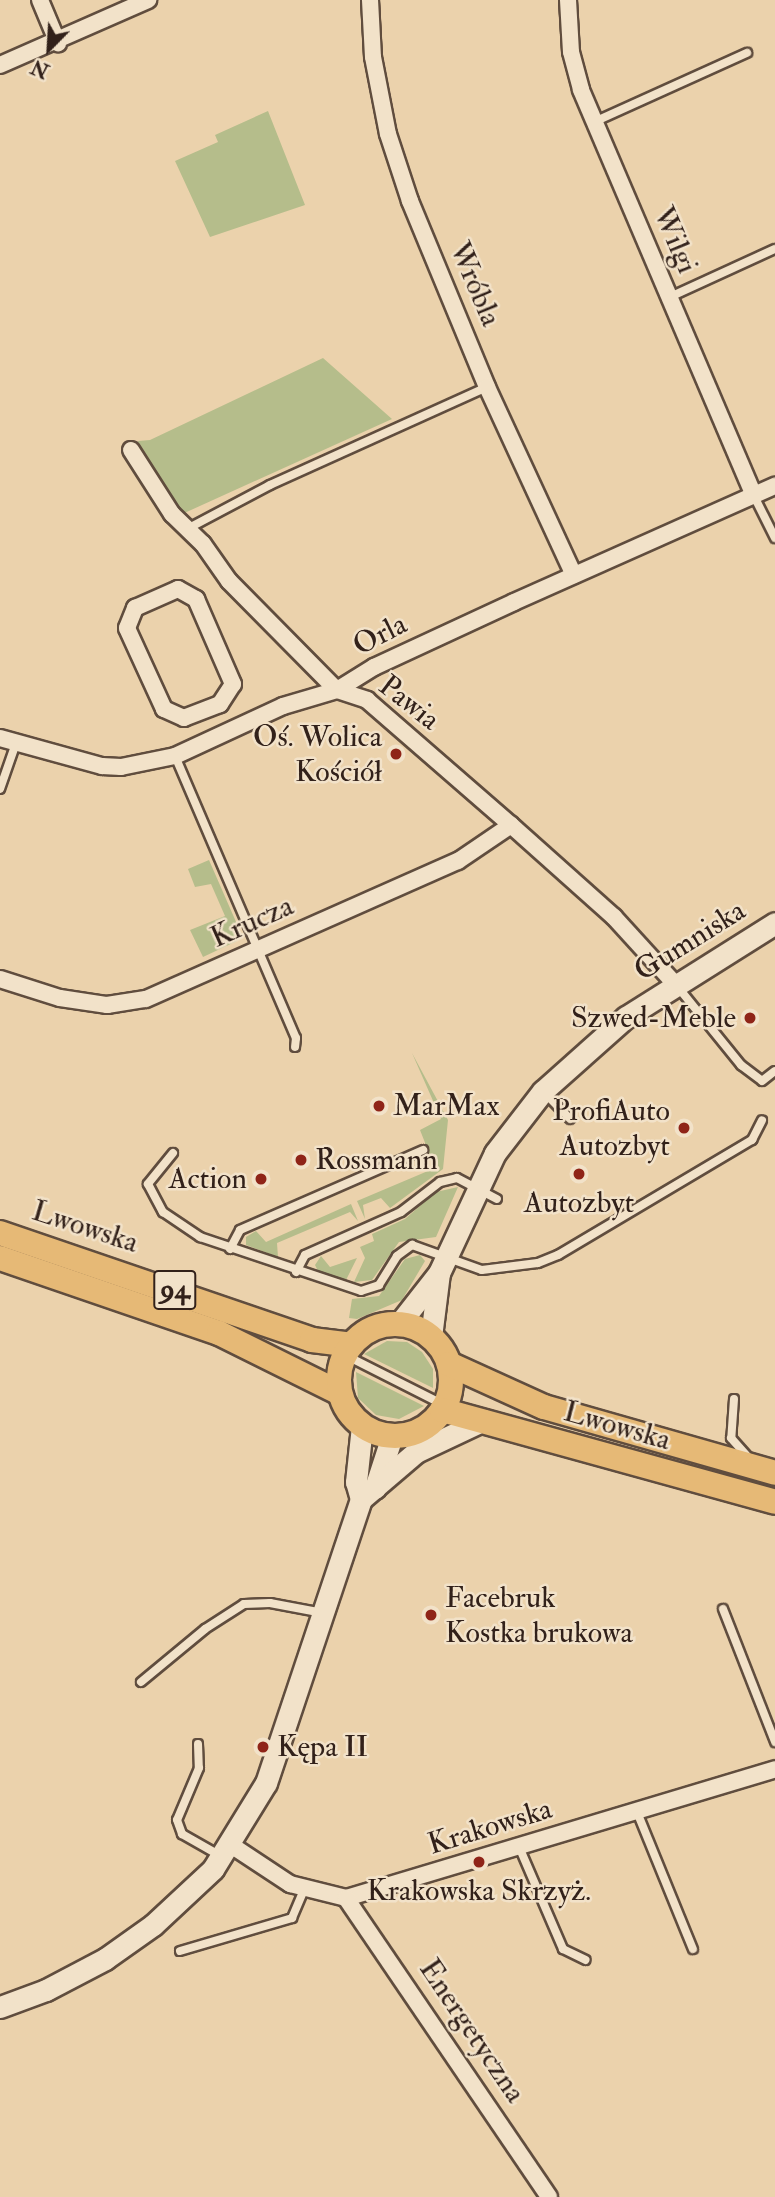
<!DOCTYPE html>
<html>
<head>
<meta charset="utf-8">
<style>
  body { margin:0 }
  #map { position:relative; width:775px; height:2197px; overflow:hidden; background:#ebd2ac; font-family:"IM FELL Double Pica",serif }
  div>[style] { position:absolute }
  .green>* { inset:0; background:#b5bd8b }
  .roads { filter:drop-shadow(2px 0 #604d3e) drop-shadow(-2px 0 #604d3e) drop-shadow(0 2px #604d3e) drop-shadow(0 -2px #604d3e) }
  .lane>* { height:8px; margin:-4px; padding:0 4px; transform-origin:4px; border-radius:4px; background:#f2e2c9 }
  .street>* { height:16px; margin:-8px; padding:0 8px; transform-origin:8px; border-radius:8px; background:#f2e2c9 }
  .secondary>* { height:21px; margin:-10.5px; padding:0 10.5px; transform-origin:10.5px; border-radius:10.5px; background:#f2e2c9 }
  .primary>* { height:24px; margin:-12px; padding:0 12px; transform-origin:12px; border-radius:12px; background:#e6b976 }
  .primary>.ring { margin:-12px; padding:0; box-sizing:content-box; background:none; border:24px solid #e6b976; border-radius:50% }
  .dots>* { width:19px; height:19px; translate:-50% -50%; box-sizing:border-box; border:4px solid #f2e2c9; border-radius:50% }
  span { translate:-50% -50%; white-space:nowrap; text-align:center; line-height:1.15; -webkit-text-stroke:5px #f2e2c9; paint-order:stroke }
  .shield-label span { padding:2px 5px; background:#f2e2c9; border:2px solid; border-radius:5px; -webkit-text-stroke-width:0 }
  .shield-label { font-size:28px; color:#32211a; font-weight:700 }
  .street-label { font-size:30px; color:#32211a }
  .poi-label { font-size:30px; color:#32211a }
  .right { translate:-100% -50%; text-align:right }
  .left { translate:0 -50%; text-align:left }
  .north { position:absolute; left:14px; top:14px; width:70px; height:70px; -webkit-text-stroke:5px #f2e2c9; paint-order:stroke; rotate:204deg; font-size:19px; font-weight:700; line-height:28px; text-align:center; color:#32211a }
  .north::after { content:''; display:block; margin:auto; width:24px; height:32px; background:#32211a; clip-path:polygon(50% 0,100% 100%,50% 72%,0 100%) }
</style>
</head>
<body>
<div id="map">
  <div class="green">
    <i style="clip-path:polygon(268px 111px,305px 205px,210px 237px,175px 161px,218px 142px,215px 135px)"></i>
    <i style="clip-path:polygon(323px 358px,392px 419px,180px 515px,139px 452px,138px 441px,150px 440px)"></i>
    <i style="clip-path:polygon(209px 860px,240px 931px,237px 941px,203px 957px,190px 930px,225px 916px,211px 884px,195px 887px,188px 869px)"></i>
    <i style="clip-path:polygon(412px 1053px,448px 1120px,443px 1169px,390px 1208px,381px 1198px,363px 1205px,365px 1219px,357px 1201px,435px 1168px,420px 1130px,441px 1119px)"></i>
    <i style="clip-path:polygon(458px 1187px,436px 1237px,399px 1242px,372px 1280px,354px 1282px,365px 1258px,360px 1247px,374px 1241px,372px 1234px,405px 1219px,436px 1192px)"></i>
    <i style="clip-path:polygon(351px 1204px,358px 1221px,350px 1212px,277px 1243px,278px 1257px,246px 1245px,246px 1237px,256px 1231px,266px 1242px)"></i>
    <i style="clip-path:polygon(420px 1255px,425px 1261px,402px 1300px,357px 1319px,349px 1318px,352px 1299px,379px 1296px,405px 1259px)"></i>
    <i style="clip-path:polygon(321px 1256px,330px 1267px,357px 1258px,346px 1280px,318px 1271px,315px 1265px)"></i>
    <i style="clip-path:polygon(387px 1341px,407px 1342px,422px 1352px,433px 1369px,433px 1388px,364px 1354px)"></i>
    <i style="clip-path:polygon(356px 1372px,424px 1406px,399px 1419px,376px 1415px,358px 1398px)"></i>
  </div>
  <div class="roads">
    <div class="lane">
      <i style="left:594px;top:122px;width:168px;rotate:-24.3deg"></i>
      <i style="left:670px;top:297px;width:115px;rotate:-24.6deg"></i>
      <i style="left:754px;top:496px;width:47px;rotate:63.4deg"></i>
      <i style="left:187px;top:529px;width:94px;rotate:-27.9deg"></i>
      <i style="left:270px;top:485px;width:238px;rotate:-24.3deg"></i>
      <i style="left:175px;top:756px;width:307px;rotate:66.8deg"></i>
      <i style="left:296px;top:1038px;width:9px;rotate:96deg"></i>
      <i style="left:0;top:789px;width:49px;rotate:-70.8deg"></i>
      <i style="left:677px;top:986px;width:102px;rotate:51deg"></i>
      <i style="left:741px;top:1065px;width:26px;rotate:37deg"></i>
      <i style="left:762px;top:1081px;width:16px;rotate:-38deg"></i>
      <i style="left:545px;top:1093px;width:36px;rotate:46deg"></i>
      <i style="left:173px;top:1153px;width:40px;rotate:129deg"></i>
      <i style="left:148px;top:1184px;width:32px;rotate:62deg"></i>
      <i style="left:163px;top:1212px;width:45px;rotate:34deg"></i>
      <i style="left:200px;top:1237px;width:170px;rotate:18.5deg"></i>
      <i style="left:361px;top:1291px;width:19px;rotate:-18deg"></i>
      <i style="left:379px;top:1285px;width:34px;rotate:-58deg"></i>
      <i style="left:397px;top:1256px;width:19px;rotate:-36deg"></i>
      <i style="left:412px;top:1245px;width:74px;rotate:19.7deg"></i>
      <i style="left:482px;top:1270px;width:56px;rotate:-7.1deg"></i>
      <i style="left:538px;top:1263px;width:22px;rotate:-22deg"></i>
      <i style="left:558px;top:1255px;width:226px;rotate:-30.7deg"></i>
      <i style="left:752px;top:1140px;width:22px;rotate:-63deg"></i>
      <i style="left:230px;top:1249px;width:21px;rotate:-62deg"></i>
      <i style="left:240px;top:1230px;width:200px;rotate:-23.6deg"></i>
      <i style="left:296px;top:1272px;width:19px;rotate:-62deg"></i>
      <i style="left:305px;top:1255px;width:105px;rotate:-24.1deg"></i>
      <i style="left:401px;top:1212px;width:49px;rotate:-37.6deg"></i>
      <i style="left:440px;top:1182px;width:17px;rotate:-13deg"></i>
      <i style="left:457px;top:1178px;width:45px;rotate:27.7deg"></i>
      <i style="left:345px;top:1355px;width:109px;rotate:26.8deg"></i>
      <i style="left:734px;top:1399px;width:39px;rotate:94deg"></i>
      <i style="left:731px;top:1438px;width:25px;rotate:48deg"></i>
      <i style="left:723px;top:1609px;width:143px;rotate:68.6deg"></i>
      <i style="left:141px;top:1682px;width:83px;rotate:-39.6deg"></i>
      <i style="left:205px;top:1629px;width:46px;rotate:-32.7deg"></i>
      <i style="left:244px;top:1604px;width:26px;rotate:-2deg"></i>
      <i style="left:270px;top:1603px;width:54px;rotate:10.7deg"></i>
      <i style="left:198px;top:1744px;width:24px;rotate:88deg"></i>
      <i style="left:199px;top:1768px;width:56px;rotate:112.9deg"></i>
      <i style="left:177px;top:1820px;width:15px;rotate:70deg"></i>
      <i style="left:182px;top:1834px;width:43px;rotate:29.6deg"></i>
      <i style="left:637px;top:1812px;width:148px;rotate:67.8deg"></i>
      <i style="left:520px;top:1849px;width:109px;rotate:66.7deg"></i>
      <i style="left:563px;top:1949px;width:25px;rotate:26deg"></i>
      <i style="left:180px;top:1951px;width:117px;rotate:-16.4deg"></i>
      <i style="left:292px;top:1918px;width:30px;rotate:-67deg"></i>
    </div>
    <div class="street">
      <i style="left:40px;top:0;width:47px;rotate:67.3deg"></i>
      <i style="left:370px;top:0;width:57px;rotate:87deg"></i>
      <i style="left:373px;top:57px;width:78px;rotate:79deg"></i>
      <i style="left:388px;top:134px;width:71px;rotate:71.8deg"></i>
      <i style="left:410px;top:201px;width:201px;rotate:67.5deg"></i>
      <i style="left:487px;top:387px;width:207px;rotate:65.2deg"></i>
      <i style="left:568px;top:0;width:52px;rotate:86.7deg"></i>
      <i style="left:571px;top:52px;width:39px;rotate:75deg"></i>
      <i style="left:581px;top:90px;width:441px;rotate:66.9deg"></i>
      <i style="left:0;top:65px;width:162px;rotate:-23.7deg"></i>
      <i style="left:131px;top:450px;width:76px;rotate:57.4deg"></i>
      <i style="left:172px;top:514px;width:43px;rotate:44.1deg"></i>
      <i style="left:203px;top:544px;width:45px;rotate:54.9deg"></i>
      <i style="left:229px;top:581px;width:153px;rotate:45.3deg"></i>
      <i style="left:337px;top:690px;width:32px;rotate:18deg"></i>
      <i style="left:367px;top:700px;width:191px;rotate:41deg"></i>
      <i style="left:511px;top:825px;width:138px;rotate:41.8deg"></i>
      <i style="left:614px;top:917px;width:91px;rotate:47.7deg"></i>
      <i style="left:178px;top:589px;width:21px;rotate:29deg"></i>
      <i style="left:196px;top:599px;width:93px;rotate:66.5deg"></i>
      <i style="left:233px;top:684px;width:24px;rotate:123deg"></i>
      <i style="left:220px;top:704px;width:39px;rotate:159deg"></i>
      <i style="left:184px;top:718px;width:22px;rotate:-156deg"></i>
      <i style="left:164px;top:709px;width:89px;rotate:-114.6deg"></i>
      <i style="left:127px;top:628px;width:22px;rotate:-68deg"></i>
      <i style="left:135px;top:608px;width:47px;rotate:-23.8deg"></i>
      <i style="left:0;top:738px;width:106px;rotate:15.4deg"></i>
      <i style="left:102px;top:766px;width:19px;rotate:3deg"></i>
      <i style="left:121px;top:767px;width:55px;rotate:-11.5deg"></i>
      <i style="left:175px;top:756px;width:119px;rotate:-24.8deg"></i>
      <i style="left:283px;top:706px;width:56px;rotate:-16.5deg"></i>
      <i style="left:337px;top:690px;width:44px;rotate:-31.9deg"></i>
      <i style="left:374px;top:667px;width:154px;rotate:-24.9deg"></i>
      <i style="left:514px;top:602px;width:286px;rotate:-24deg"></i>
      <i style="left:0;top:979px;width:63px;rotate:17.6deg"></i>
      <i style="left:60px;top:998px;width:48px;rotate:8.5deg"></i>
      <i style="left:107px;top:1005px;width:39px;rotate:-9deg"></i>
      <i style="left:146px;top:999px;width:341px;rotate:-23.9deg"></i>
      <i style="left:458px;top:861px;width:64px;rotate:-34.2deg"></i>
      <i style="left:231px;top:1845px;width:71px;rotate:33.5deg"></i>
      <i style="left:290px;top:1884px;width:58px;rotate:14deg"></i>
      <i style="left:346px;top:1898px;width:448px;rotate:-16.7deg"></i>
      <i style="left:346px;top:1898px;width:361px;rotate:55.8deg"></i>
    </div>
    <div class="secondary">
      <i style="left:399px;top:1324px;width:65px;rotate:-51.9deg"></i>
      <i style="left:439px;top:1273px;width:132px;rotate:-65deg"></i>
      <i style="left:495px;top:1153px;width:78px;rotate:-52.3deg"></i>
      <i style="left:543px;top:1091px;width:111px;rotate:-41.7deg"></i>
      <i style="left:626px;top:1017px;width:176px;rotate:-32.2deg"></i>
      <i style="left:431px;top:1337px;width:64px;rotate:-82.9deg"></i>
      <i style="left:375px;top:1488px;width:55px;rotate:-71.9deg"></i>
      <i style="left:361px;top:1499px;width:18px;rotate:-106deg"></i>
      <i style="left:356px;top:1482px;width:56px;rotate:-83.9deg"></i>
      <i style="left:0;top:2007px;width:49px;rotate:-20.3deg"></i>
      <i style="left:46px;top:1990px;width:67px;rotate:-27.7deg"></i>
      <i style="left:105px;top:1959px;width:59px;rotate:-35.3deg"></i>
      <i style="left:153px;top:1925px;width:82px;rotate:-43deg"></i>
      <i style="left:213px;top:1869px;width:101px;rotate:-58.4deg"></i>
      <i style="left:266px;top:1783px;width:299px;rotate:-71.5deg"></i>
      <i style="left:361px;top:1499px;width:72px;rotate:-40.5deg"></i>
      <i style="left:416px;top:1452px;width:75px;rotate:-25.2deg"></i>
    </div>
    <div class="primary">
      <i style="left:0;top:1233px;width:330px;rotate:18.9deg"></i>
      <i style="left:312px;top:1340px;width:39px;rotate:7deg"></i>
      <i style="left:0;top:1258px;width:231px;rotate:18.9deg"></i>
      <i style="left:219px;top:1333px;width:135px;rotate:26.4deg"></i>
      <i class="ring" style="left:339px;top:1324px;width:88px;height:88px"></i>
      <i style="left:449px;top:1364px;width:104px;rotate:24.4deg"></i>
      <i style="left:544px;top:1407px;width:240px;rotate:15.9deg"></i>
      <i style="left:442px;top:1410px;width:345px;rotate:15.4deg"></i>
    </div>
  </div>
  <div class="dots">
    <i style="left:396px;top:754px;background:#8f2418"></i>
    <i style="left:750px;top:1018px;background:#8f2418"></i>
    <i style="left:379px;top:1106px;background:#8f2418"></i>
    <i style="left:684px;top:1128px;background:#8f2418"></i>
    <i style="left:301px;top:1160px;background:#8f2418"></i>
    <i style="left:579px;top:1174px;background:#8f2418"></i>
    <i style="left:261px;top:1179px;background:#8f2418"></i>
    <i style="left:431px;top:1615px;background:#8f2418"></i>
    <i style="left:263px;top:1747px;background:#8f2418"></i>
    <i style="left:479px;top:1862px;background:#8f2418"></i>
  </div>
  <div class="shield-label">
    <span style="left:175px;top:1290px">94</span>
  </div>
  <div class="street-label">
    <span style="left:675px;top:240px;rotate:67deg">Wilgi</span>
    <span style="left:475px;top:284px;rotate:67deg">Wróbla</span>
    <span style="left:380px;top:635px;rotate:-27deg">Orla</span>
    <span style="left:409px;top:703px;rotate:38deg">Pawia</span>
    <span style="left:252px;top:922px;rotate:-24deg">Krucza</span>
    <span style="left:690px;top:941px;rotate:-32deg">Gumniska</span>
    <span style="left:85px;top:1227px;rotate:18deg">Lwowska</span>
    <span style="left:617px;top:1426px;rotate:16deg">Lwowska</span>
    <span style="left:490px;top:1827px;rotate:-17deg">Krakowska</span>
    <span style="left:472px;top:2031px;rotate:56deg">Energetyczna</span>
  </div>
  <div class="poi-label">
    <span class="right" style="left:382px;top:754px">Oś. Wolica<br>Kościół</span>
    <span class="right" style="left:736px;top:1018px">Szwed-Meble</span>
    <span class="left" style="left:393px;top:1106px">MarMax</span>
    <span class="right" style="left:670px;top:1128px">ProfiAuto<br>Autozbyt</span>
    <span class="left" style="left:315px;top:1160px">Rossmann</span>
    <span class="right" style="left:247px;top:1179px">Action</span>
    <span style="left:579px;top:1203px">Autozbyt</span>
    <span class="left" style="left:445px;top:1615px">Facebruk<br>Kostka brukowa</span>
    <span class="left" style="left:277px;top:1747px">Kępa II</span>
    <span style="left:479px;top:1891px">Krakowska Skrzyż.</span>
  </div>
  <div class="north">N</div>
</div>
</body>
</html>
